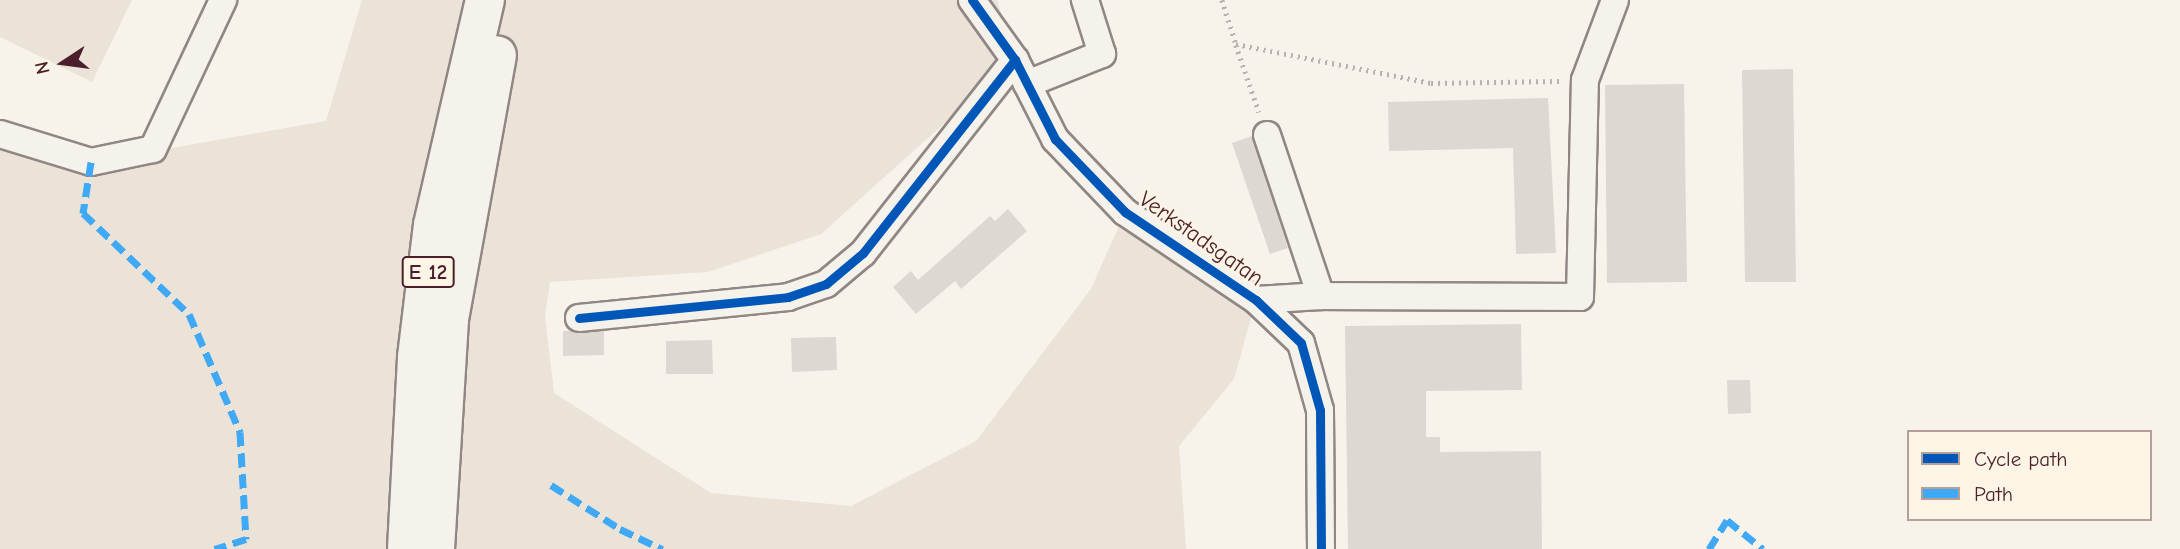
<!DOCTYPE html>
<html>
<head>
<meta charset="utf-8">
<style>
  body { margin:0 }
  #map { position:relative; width:2180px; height:549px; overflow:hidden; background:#f7f3ea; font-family:"Comic Neue",sans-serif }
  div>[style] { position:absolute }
  .green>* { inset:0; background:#ebe2d8 }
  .building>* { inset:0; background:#ddd8d2 }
  .path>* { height:4.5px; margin-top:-2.25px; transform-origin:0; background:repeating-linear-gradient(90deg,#b8b1ae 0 2px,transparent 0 7px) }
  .roads { filter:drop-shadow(2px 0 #908684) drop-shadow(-2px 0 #908684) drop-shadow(0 2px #908684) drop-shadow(0 -2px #908684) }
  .minor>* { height:26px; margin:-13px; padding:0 13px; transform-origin:13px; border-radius:13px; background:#f5f2ec }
  .highway>* { height:38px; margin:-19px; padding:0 19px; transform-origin:19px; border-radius:19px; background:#f5f2ec }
  .quiet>* { height:7px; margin-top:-3.5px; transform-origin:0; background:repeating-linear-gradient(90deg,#3fa9f5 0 14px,transparent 0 21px) }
  .cycleway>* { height:9px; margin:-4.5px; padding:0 4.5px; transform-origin:4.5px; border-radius:4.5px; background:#0057b8 }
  span { translate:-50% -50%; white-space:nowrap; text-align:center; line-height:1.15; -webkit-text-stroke:6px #fcf5e5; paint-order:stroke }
  .shield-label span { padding:2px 5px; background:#fcf5e5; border:2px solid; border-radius:5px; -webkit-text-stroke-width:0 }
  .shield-label { font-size:21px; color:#4a1f2b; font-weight:700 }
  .street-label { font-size:23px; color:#4a1f2b }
  .legend { position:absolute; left:1907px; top:430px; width:245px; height:91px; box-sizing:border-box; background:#fcf5e5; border:2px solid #b59f9b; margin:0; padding:9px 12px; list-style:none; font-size:21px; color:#4a1f2b }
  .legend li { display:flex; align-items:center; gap:14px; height:35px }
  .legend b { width:35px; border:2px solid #b59f9b }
  .north { position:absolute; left:28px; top:28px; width:70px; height:70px; -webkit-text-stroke:5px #fcf5e5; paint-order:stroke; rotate:257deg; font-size:19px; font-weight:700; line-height:28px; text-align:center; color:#4a1f2b }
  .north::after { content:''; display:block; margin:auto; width:24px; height:32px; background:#4a1f2b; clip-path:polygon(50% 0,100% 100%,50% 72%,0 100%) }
</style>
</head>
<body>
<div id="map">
  <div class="green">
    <i style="clip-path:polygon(0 0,132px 0,92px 82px,0 37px)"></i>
    <i style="clip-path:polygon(362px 0,997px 0,1015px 60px,821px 234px,708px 272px,550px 282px,545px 316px,554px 393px,711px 493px,851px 506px,976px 441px,1091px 289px,1125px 212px,1256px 300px,1234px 379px,1179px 446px,1186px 549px,0 549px,0 134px,91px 162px,326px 121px)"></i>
  </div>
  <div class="building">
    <i style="clip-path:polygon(1793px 69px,1796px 282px,1745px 282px,1742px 70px)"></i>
    <i style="clip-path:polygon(1684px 84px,1687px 282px,1607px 283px,1605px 85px)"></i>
    <i style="clip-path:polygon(1548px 98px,1556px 253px,1516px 254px,1513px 148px,1389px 151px,1388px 102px)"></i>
    <i style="clip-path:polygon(1252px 136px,1288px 248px,1270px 254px,1232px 143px)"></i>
    <i style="clip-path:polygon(1008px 209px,1027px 231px,961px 289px,955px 281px,916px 314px,893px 287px,911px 271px,918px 280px,990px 216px,995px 221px)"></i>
    <i style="clip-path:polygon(1521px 324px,1522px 390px,1426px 391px,1426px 437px,1440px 437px,1440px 452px,1541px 451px,1542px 549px,1348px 549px,1345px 326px)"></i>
    <i style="clip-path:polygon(563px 331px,604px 331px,604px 355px,563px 356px)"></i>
    <i style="clip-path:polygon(836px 337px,837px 370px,792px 372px,791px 338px)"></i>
    <i style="clip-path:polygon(712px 340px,713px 374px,666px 374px,666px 341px)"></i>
    <i style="clip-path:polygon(1727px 380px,1750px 380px,1751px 413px,1728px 414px)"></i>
  </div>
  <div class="path">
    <i style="left:1222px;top:0;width:46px;rotate:72.3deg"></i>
    <i style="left:1236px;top:44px;width:199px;rotate:11.3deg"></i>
    <i style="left:1431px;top:83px;width:128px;rotate:-0.9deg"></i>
    <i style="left:1236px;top:45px;width:71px;rotate:71.1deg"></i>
  </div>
  <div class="roads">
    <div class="minor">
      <i style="left:972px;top:0;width:74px;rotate:54.4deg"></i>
      <i style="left:1015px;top:60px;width:89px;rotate:63.1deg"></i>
      <i style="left:1055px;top:139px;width:101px;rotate:46.2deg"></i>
      <i style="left:1125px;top:212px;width:158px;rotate:33.9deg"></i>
      <i style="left:1256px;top:300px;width:62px;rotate:43.7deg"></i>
      <i style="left:1301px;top:343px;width:70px;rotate:74.2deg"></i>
      <i style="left:1320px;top:410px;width:139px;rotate:89.6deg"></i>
      <i style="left:1027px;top:84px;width:81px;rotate:-21.8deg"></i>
      <i style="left:1102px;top:54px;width:57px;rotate:-107.5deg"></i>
      <i style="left:0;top:134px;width:95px;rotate:17.1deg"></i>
      <i style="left:91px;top:162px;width:63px;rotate:-11.8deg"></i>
      <i style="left:153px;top:149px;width:165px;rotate:-64.8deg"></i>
      <i style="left:1267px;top:135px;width:170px;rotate:71.5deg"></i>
      <i style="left:1256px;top:300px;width:65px;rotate:-3.5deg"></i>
      <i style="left:1321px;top:296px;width:259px;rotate:0.2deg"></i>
      <i style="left:1580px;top:297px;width:217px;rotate:-88.7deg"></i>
      <i style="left:1585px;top:80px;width:85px;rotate:-69.4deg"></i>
      <i style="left:579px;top:318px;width:210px;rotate:-5.7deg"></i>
      <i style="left:788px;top:297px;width:40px;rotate:-18.9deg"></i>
      <i style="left:826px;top:284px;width:48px;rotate:-40deg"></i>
      <i style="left:863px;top:253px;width:246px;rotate:-51.8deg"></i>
    </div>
    <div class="highway">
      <i style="left:407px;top:549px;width:192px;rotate:-87deg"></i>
      <i style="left:417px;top:357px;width:133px;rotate:-83.1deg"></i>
      <i style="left:433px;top:225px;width:231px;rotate:-77deg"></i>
      <i style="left:435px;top:549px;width:230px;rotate:-86.5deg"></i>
      <i style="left:449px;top:319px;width:268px;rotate:-79.7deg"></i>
    </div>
  </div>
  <div class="quiet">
    <i style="left:91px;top:162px;width:52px;rotate:98.9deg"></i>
    <i style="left:83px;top:213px;width:146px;rotate:43.6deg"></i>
    <i style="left:189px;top:314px;width:129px;rotate:66.6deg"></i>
    <i style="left:240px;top:432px;width:107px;rotate:86.8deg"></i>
    <i style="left:246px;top:539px;width:33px;rotate:162deg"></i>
    <i style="left:551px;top:485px;width:82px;rotate:32.5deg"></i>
    <i style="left:620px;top:529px;width:47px;rotate:25.5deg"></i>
    <i style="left:1709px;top:549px;width:34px;rotate:-58deg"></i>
    <i style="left:1727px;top:520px;width:46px;rotate:38.9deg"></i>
  </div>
  <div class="cycleway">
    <i style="left:972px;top:0;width:74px;rotate:54.4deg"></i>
    <i style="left:1015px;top:60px;width:89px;rotate:63.1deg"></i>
    <i style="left:1055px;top:139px;width:101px;rotate:46.2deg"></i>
    <i style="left:1125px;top:212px;width:158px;rotate:33.9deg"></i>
    <i style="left:1256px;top:300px;width:62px;rotate:43.7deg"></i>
    <i style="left:1301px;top:343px;width:70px;rotate:74.2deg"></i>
    <i style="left:1320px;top:410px;width:139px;rotate:89.6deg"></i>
    <i style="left:579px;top:318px;width:210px;rotate:-5.7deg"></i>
    <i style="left:788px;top:297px;width:40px;rotate:-18.9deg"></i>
    <i style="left:826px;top:284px;width:48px;rotate:-40deg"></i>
    <i style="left:863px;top:253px;width:246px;rotate:-51.8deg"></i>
  </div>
  <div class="shield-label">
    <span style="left:428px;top:272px">E 12</span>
  </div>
  <div class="street-label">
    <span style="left:1201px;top:239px;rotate:35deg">Verkstadsgatan</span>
  </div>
  <ul class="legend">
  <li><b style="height:9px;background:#0057b8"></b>Cycle path</li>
  <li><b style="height:9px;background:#3fa9f5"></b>Path</li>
  </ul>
  <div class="north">N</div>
</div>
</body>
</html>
